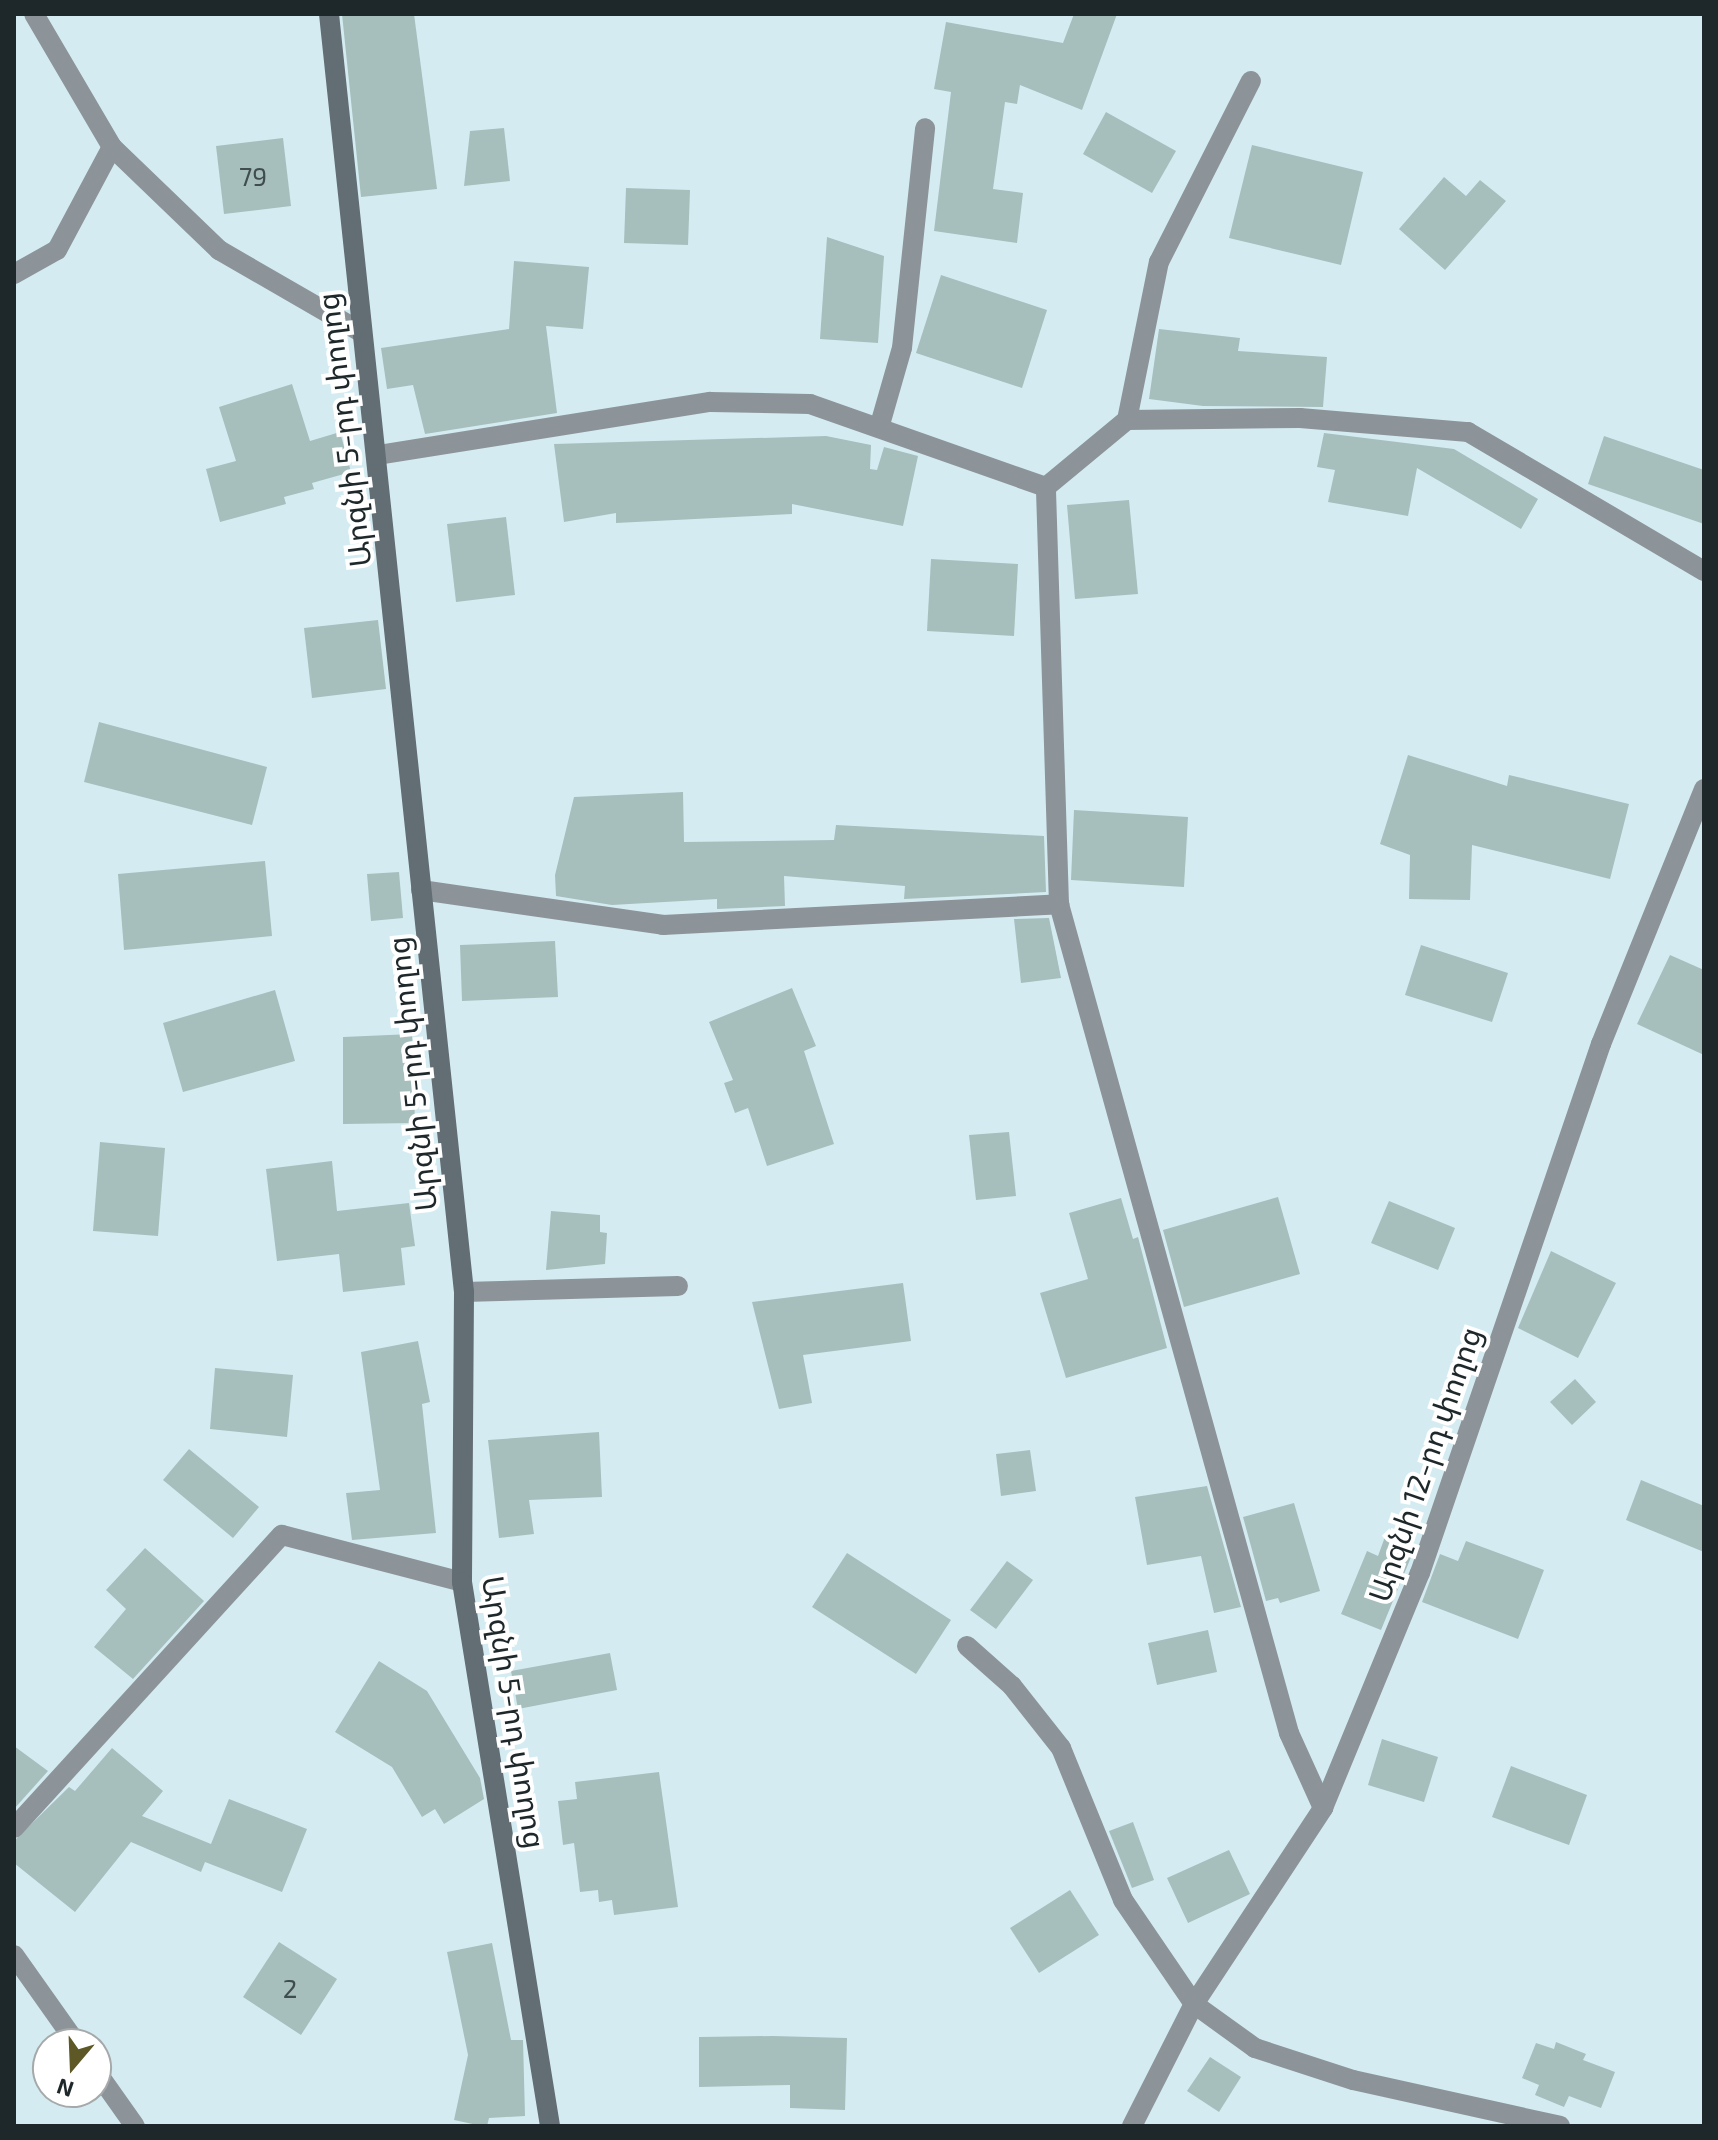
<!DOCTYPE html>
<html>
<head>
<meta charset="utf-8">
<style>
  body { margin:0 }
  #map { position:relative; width:1718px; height:2140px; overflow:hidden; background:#d4ecf1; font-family:"Exo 2","Noto Sans Armenian",sans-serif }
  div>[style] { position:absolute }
  .building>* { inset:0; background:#a6bebc }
  .lane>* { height:20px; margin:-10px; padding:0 10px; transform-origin:10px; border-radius:10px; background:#8c9499 }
  .street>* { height:20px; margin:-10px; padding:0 10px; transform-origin:10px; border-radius:10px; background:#8c9499 }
  .secondary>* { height:20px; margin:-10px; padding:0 10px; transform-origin:10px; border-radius:10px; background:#626d74 }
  span { translate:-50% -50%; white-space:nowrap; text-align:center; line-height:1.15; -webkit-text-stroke:8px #fff; paint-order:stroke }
  .number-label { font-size:26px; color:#404d4e }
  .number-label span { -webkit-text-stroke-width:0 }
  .street-label { font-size:30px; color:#1e2729 }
  .frame { position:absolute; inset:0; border:16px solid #1e2729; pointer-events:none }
  .north { position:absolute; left:32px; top:2028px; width:80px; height:80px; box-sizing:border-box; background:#fff; border:2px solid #a5a9a9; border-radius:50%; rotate:199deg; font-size:22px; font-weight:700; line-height:32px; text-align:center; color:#1e2729 }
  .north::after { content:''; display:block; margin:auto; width:28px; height:36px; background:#5d5825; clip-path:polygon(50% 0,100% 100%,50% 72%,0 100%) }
</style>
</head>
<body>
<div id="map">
  <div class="building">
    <i style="clip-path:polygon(342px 14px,414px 14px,437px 189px,361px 197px)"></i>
    <i style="clip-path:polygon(1074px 14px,1117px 14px,1082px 110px,1020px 85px,1017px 104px,1005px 102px,993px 189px,1023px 193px,1017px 243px,934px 231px,951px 92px,934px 89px,946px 22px,1063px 43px)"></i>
    <i style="clip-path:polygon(1106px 112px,1176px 151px,1152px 193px,1083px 154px)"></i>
    <i style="clip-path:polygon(504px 128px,510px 181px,464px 186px,470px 131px)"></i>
    <i style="clip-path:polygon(283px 138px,291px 206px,224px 214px,216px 146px)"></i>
    <i style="clip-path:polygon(1252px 145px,1363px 172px,1341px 265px,1229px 238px)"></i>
    <i style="clip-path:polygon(1444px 177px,1466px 196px,1480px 180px,1506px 201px,1445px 270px,1399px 229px)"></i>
    <i style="clip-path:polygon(626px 188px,690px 190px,688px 245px,624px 243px)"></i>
    <i style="clip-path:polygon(827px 237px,884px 256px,878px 343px,820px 339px)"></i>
    <i style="clip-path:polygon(514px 261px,589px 267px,583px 329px,546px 326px,557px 413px,425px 434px,413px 385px,387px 389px,381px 348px,509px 329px)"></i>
    <i style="clip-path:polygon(941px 275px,1047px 310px,1022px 388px,916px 353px)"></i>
    <i style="clip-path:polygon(1159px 329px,1240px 338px,1238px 351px,1327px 357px,1323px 407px,1203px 406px,1149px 399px)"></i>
    <i style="clip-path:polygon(292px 384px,310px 441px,340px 432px,351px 472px,312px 483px,314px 489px,284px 497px,286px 504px,220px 522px,206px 469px,236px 461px,219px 407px)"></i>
    <i style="clip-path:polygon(1324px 433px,1454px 449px,1538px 499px,1521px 529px,1417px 468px,1408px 516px,1328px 502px,1335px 470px,1317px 467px)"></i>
    <i style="clip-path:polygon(826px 436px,871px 445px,870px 469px,877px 470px,884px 447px,918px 456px,903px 526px,792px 504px,792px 514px,616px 523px,616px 513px,564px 522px,554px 444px)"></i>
    <i style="clip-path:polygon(1604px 436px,1704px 470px,1704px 524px,1588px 484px)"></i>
    <i style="clip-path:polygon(1129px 500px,1138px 594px,1075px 599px,1067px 505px)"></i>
    <i style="clip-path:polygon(506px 517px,515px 595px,456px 602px,447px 524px)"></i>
    <i style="clip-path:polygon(931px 559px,1018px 564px,1014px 636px,927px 631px)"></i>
    <i style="clip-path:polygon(378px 620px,386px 689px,312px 698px,304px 628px)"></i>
    <i style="clip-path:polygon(99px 722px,267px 767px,252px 825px,84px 782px)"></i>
    <i style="clip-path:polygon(1408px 755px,1507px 786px,1509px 775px,1629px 804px,1610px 879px,1472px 845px,1470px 900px,1409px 899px,1410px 855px,1380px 844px)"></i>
    <i style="clip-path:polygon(683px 792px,684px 842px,834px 840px,836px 825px,1044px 836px,1046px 892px,904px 899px,905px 886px,784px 876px,785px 906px,717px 909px,717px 899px,612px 905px,556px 896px,555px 875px,574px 797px)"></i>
    <i style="clip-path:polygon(1074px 810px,1188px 817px,1184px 887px,1071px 880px)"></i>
    <i style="clip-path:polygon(265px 861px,272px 936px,124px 950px,118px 874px)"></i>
    <i style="clip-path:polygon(399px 872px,403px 918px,371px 921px,367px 874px)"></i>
    <i style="clip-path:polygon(1049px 918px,1061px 978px,1021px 983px,1014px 919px)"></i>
    <i style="clip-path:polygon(555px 941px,558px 997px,462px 1001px,460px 945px)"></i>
    <i style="clip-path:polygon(1421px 945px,1508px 973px,1492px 1022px,1405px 995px)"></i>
    <i style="clip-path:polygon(1670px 955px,1704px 970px,1704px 1055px,1637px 1024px)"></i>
    <i style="clip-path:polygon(792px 988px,816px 1046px,804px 1051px,834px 1144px,767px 1166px,748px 1108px,735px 1113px,724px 1083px,733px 1080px,709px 1022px)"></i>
    <i style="clip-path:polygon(275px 990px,295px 1061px,183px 1092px,163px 1023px)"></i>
    <i style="clip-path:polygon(412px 1034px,415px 1123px,343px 1124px,343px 1037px)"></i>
    <i style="clip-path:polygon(1009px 1132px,1016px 1196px,976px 1200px,969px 1135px)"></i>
    <i style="clip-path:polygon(100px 1142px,165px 1148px,158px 1236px,93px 1231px)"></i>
    <i style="clip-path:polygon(332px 1161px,337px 1211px,409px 1203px,415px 1246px,401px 1248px,405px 1285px,343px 1292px,339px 1254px,277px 1261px,266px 1169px)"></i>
    <i style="clip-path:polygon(1278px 1197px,1300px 1274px,1184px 1307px,1163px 1230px)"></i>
    <i style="clip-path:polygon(1121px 1198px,1133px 1239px,1138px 1237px,1167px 1348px,1066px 1378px,1040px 1293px,1088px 1279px,1069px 1213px)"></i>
    <i style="clip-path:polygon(1389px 1201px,1455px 1228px,1438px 1270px,1371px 1243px)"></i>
    <i style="clip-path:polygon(551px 1211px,600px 1215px,600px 1232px,607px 1233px,605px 1264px,546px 1270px)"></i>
    <i style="clip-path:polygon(1551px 1251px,1616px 1283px,1578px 1358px,1518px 1328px)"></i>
    <i style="clip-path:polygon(903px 1283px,911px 1341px,803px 1355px,812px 1403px,779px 1409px,752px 1302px)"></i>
    <i style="clip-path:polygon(418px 1341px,430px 1402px,422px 1404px,436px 1533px,352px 1540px,346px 1493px,380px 1490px,361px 1352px)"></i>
    <i style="clip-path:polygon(215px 1368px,293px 1375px,287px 1437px,210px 1429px)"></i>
    <i style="clip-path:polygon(1575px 1379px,1596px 1402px,1572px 1425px,1550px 1402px)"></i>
    <i style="clip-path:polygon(599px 1432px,602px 1497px,529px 1500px,534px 1534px,499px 1538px,488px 1440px)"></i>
    <i style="clip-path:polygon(189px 1449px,259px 1507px,233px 1538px,163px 1480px)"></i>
    <i style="clip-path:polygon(1030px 1450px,1036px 1491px,1001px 1496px,996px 1454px)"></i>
    <i style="clip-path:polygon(1641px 1480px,1704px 1506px,1704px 1552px,1626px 1520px)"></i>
    <i style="clip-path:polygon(1207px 1486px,1241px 1607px,1214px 1613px,1201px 1556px,1147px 1565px,1135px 1497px)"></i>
    <i style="clip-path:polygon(1294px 1503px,1320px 1591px,1280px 1603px,1278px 1598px,1266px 1601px,1243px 1517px)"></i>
    <i style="clip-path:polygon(1386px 1534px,1416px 1545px,1381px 1630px,1341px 1614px,1367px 1551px,1378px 1556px)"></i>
    <i style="clip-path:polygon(1466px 1541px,1544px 1570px,1518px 1639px,1422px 1602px,1440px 1554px,1458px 1561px)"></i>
    <i style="clip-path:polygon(145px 1548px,204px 1601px,133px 1679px,94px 1647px,126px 1609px,106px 1590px)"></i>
    <i style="clip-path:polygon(847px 1553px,951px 1620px,916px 1674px,812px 1607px)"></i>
    <i style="clip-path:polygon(1007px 1561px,1033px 1580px,996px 1629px,970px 1610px)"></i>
    <i style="clip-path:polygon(1208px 1630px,1217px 1672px,1157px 1685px,1148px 1643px)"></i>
    <i style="clip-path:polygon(610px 1653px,617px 1690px,518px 1709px,511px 1671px)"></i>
    <i style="clip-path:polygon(379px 1661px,427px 1691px,480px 1778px,484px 1799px,444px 1824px,435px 1809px,422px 1817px,392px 1767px,335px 1732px)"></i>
    <i style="clip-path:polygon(1382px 1739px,1438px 1757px,1424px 1802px,1368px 1785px)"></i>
    <i style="clip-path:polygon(14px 1746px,48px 1771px,14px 1809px)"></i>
    <i style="clip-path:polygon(112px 1748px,163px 1791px,142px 1816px,211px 1844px,229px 1799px,307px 1829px,282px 1892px,205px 1862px,201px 1872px,131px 1842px,75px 1912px,14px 1863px,14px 1841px,69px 1787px,75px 1791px)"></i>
    <i style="clip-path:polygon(1511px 1766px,1587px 1795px,1569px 1845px,1492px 1817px)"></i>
    <i style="clip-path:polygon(659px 1772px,678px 1907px,614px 1915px,612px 1900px,599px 1902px,598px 1890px,580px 1892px,574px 1843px,563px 1845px,558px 1801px,577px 1799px,575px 1782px)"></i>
    <i style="clip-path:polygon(1133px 1822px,1154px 1880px,1132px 1888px,1109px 1831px)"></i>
    <i style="clip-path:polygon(1229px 1850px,1250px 1894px,1188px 1923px,1167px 1878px)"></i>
    <i style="clip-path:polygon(1070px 1890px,1099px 1935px,1039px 1973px,1010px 1928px)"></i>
    <i style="clip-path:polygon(279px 1942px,337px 1979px,301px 2035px,243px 1997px)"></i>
    <i style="clip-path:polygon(492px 1943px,511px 2040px,523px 2040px,525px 2116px,489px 2118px,487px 2126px,482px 2126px,454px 2120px,468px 2055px,447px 1952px)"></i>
    <i style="clip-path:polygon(773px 2036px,847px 2038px,845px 2110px,790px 2108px,790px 2085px,699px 2087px,699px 2037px)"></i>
    <i style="clip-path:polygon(1556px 2042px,1586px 2054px,1583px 2060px,1615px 2072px,1601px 2108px,1569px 2096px,1564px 2107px,1535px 2095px,1539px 2085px,1522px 2078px,1536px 2043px,1554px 2049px)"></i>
    <i style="clip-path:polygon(1210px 2057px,1241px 2077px,1219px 2112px,1187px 2091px)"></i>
  </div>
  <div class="lane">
    <i style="left:14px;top:274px;width:49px;rotate:-29.2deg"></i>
    <i style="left:57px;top:250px;width:117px;rotate:-61.9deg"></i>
    <i style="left:879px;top:428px;width:83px;rotate:-74deg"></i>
    <i style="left:902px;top:348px;width:221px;rotate:-84deg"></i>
    <i style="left:967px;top:1646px;width:60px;rotate:41.6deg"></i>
    <i style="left:1012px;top:1686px;width:79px;rotate:51.7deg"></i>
    <i style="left:1061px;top:1748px;width:164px;rotate:67.8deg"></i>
    <i style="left:1123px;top:1900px;width:126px;rotate:55.7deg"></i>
    <i style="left:1194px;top:2004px;width:75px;rotate:35.8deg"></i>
    <i style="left:1255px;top:2048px;width:103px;rotate:18.1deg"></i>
    <i style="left:1353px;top:2080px;width:212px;rotate:12.5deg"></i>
    <i style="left:14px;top:1828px;width:397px;rotate:-47.6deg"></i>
    <i style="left:282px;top:1535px;width:186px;rotate:14.6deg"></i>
  </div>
  <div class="street">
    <i style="left:34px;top:14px;width:154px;rotate:59.6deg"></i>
    <i style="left:112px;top:147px;width:149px;rotate:43.9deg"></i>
    <i style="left:219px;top:250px;width:164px;rotate:30deg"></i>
    <i style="left:1127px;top:420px;width:161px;rotate:-78.6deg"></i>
    <i style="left:1159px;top:262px;width:203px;rotate:-63.1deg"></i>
    <i style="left:378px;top:455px;width:336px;rotate:-9.1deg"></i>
    <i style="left:710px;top:402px;width:100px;rotate:1.1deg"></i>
    <i style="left:810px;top:404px;width:250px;rotate:19.4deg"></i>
    <i style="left:421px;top:890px;width:245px;rotate:8.2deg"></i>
    <i style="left:663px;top:925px;width:397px;rotate:-3deg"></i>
    <i style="left:464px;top:1292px;width:214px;rotate:-1.6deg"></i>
    <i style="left:1323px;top:1808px;width:82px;rotate:-114.4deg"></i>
    <i style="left:1289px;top:1733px;width:860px;rotate:-105.51deg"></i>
    <i style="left:1059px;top:904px;width:417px;rotate:-91.8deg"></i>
    <i style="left:1046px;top:487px;width:105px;rotate:-39.6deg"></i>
    <i style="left:1127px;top:420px;width:173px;rotate:-0.7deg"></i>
    <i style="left:1300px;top:418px;width:169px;rotate:4.8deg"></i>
    <i style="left:1468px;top:432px;width:274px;rotate:30.5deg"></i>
    <i style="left:14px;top:1955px;width:109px;rotate:54.7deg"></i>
    <i style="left:96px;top:2071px;width:67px;rotate:54.7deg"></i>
    <i style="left:1132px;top:2126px;width:137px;rotate:-63.1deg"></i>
    <i style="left:1194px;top:2004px;width:235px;rotate:-56.6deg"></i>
    <i style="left:1323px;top:1808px;width:254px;rotate:-67.6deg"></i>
    <i style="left:1420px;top:1573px;width:559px;rotate:-71.11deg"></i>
    <i style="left:1601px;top:1044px;width:275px;rotate:-68deg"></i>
  </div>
  <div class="secondary">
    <i style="left:329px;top:14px;width:1285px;rotate:83.97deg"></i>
    <i style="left:464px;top:1292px;width:290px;rotate:90.4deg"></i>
    <i style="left:462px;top:1582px;width:551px;rotate:80.81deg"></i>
  </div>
  <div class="number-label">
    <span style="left:253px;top:176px">79</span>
    <span style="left:290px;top:1988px">2</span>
  </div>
  <div class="street-label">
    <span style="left:343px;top:430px;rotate:-97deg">Արզնի 5-րդ փողոց</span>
    <span style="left:411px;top:1074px;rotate:-96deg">Արզնի 5-րդ փողոց</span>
    <span style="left:1424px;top:1464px;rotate:-71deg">Արզնի 12-րդ փողոց</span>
    <span style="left:515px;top:1712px;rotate:81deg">Արզնի 5-րդ փողոց</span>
  </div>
  <div class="frame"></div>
  <div class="north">N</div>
</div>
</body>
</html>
